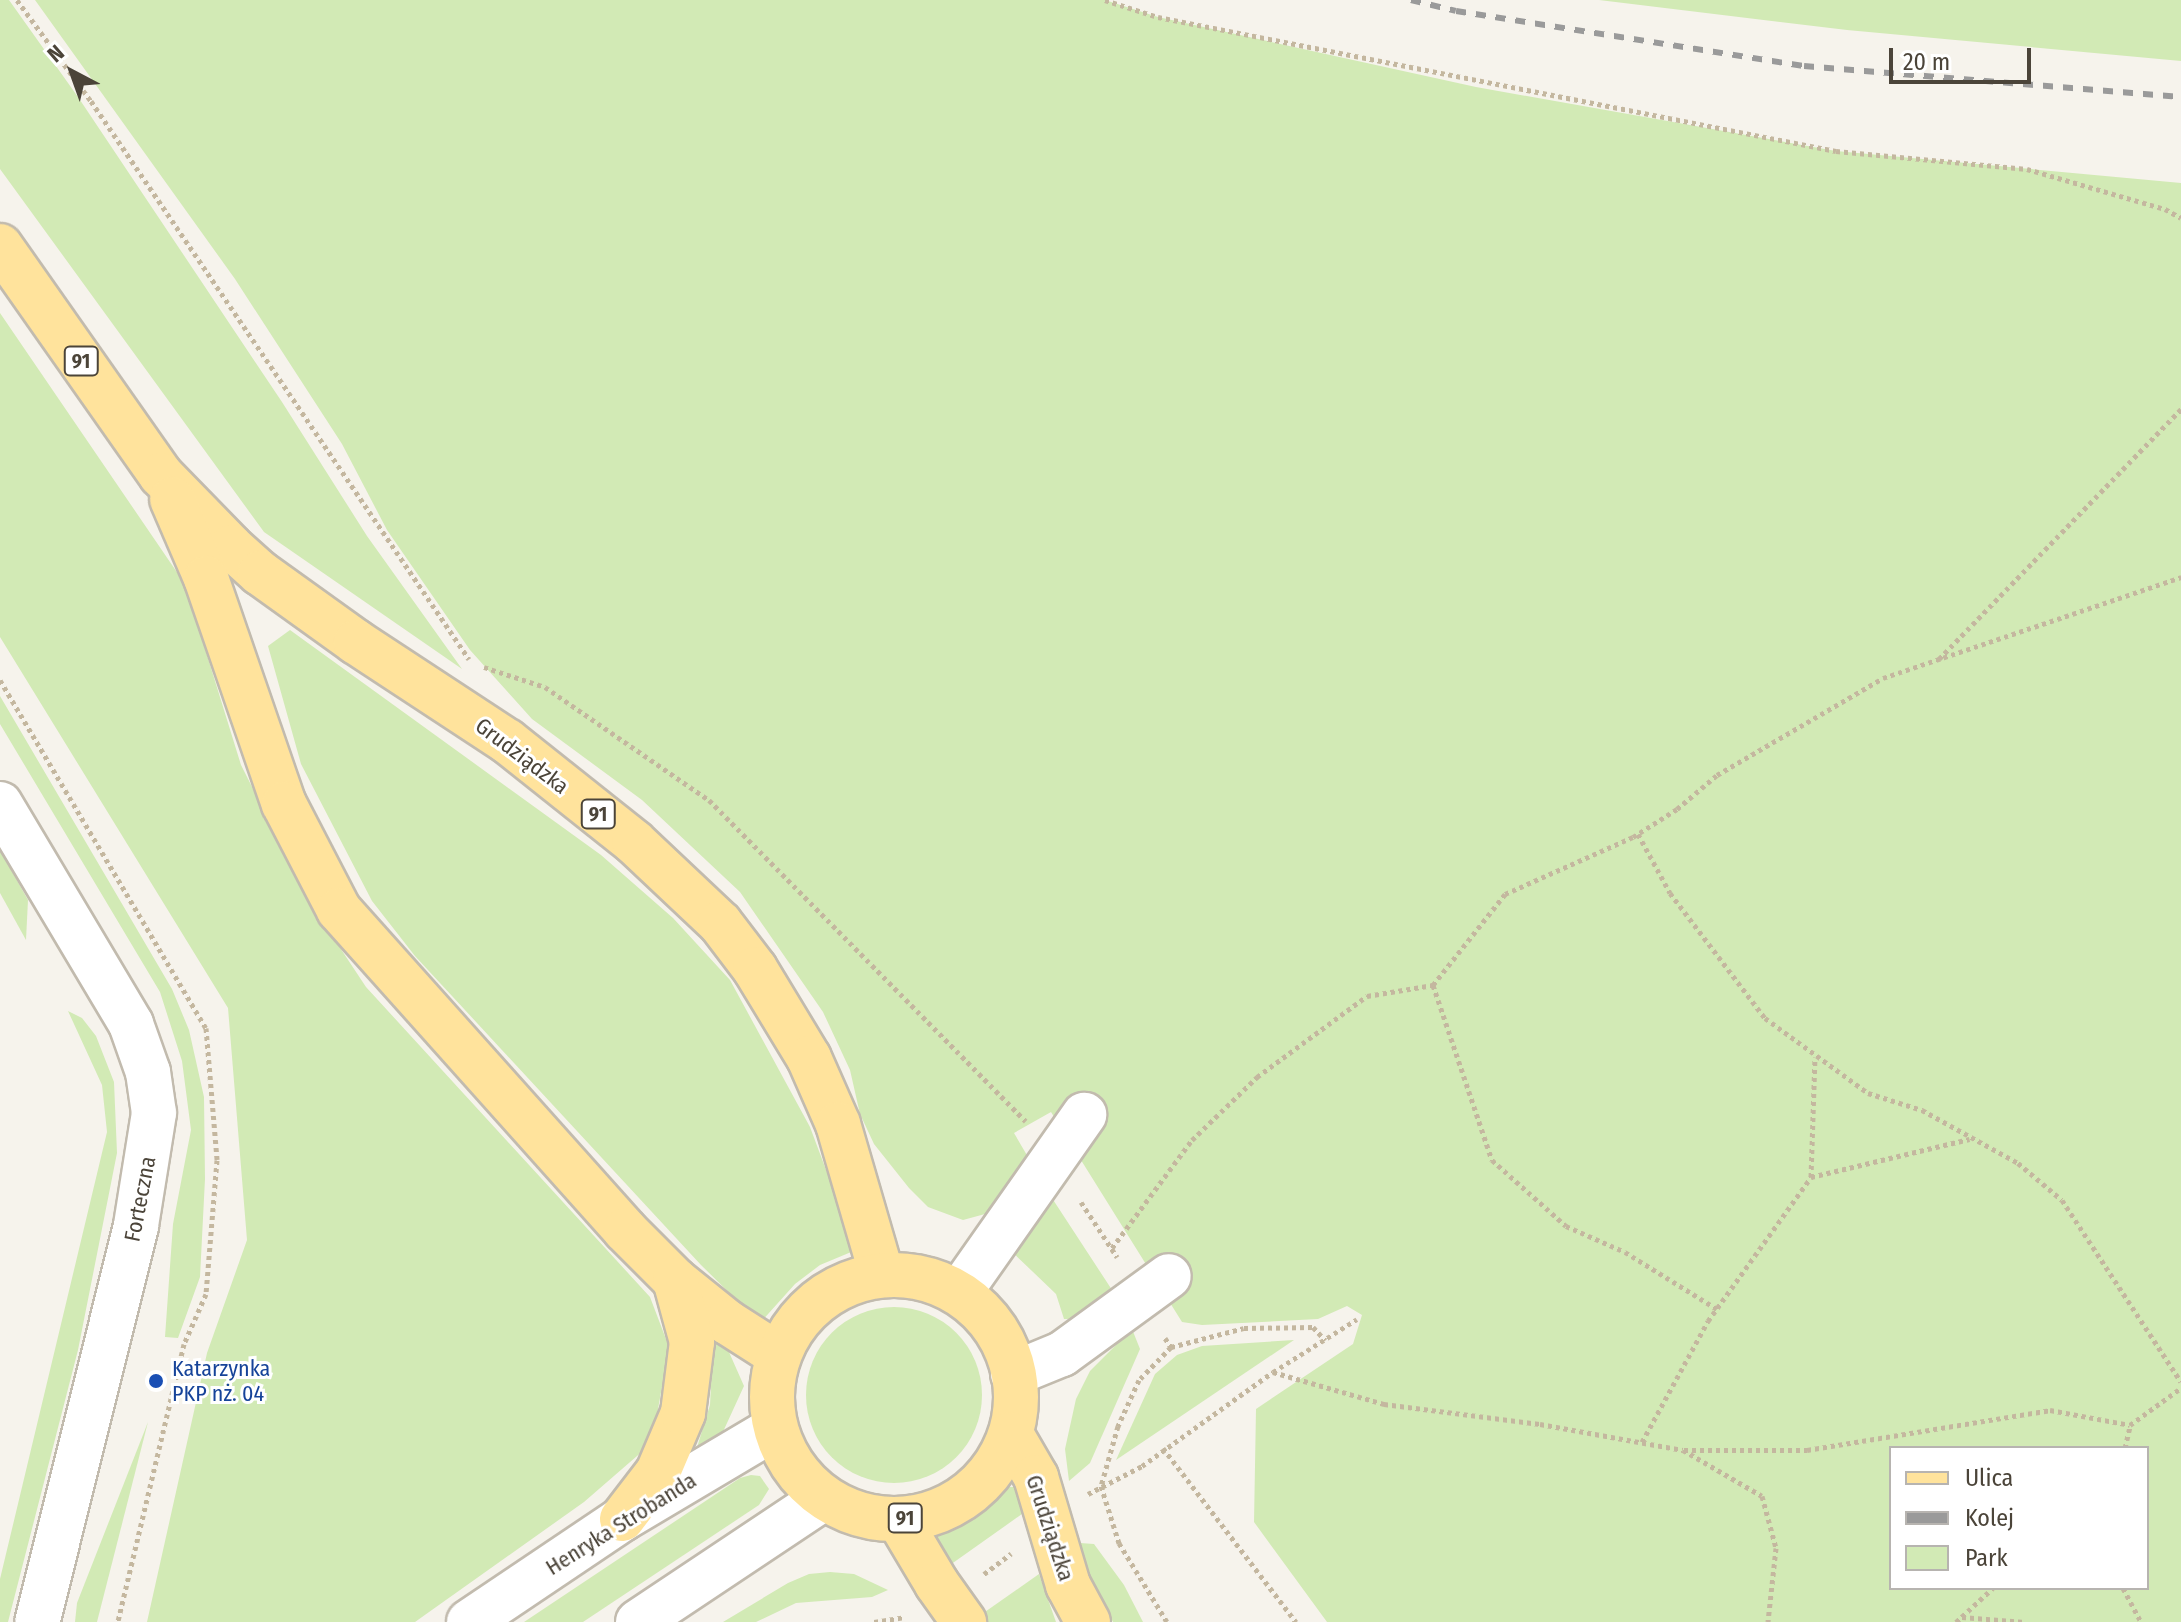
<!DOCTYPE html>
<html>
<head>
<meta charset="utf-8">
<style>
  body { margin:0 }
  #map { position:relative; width:2181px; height:1622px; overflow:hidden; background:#f6f3ec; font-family:"Fira Sans Condensed",sans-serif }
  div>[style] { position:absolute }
  .green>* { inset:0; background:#d2eab5 }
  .round { border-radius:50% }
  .path>* { height:5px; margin-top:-2.5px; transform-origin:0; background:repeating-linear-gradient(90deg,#c4b79f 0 4px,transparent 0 8px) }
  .roads { filter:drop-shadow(2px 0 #c2bbae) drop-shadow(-2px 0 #c2bbae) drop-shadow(0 2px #c2bbae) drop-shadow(0 -2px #c2bbae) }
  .minor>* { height:44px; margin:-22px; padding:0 22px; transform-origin:22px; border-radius:22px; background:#fff }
  .major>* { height:44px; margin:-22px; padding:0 22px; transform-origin:22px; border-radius:22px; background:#ffe39c }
  .major>.ring { margin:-22px; padding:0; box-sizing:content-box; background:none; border:44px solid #ffe39c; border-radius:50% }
  .rail>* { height:6px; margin-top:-3px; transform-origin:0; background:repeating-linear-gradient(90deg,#9a9a9a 0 10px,transparent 0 20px) }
  .dots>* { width:22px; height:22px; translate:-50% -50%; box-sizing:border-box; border:4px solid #fff; border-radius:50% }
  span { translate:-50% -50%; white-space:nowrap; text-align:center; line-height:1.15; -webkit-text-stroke:6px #fff; paint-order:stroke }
  .shield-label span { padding:2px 6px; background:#fff; border:2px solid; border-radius:6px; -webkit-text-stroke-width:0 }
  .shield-label { font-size:20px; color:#4b4439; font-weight:700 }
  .street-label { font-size:22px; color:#4b4439 }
  .transit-label { font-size:22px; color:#164399 }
  .left { translate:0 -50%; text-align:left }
  .legend { position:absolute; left:1889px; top:1446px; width:260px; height:144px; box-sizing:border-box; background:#fff; border:2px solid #b7b4b0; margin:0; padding:10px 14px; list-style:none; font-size:24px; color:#4b4439 }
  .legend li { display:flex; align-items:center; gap:16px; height:40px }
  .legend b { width:40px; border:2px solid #b7b4b0 }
  .north { position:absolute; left:32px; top:32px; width:80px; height:80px; -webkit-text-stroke:6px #fff; paint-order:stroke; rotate:319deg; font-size:22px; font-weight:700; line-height:32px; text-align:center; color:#4b4439 }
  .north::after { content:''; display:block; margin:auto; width:28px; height:36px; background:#4b4439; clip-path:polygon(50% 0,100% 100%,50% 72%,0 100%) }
  .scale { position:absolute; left:1889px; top:48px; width:142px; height:36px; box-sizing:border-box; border:4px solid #4b4439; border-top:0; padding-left:10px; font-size:24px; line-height:28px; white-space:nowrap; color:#4b4439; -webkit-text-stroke:6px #fff; paint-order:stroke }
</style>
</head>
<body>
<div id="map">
  <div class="green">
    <i style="clip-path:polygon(0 0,9px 0,78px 97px,282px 402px,367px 536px,462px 669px,264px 532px,0 169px)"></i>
    <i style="clip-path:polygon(evenodd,35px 0,1105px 0,1158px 17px,1476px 87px,1836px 151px,2181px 183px,2181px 1622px,1327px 1622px,1254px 1522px,1256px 1409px,1353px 1344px,1362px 1315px,1347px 1306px,1318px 1319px,1202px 1325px,1182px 1322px,1051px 1112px,1014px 1133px,1028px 1157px,1001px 1198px,985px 1214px,963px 1220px,928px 1207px,909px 1188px,874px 1144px,860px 1114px,850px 1070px,823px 1012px,740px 892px,642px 800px,532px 719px,470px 650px,387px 530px,342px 444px,235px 279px,35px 0,1891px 1448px,2147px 1448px,2147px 1588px,1891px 1588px,1891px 1448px)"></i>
    <i style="clip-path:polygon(1599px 0,2181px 0,2181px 61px,1847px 30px)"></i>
    <i style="clip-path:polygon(0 313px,185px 584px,241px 765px,311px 904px,366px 987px,650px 1297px,669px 1347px,652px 1443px,584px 1502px,415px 1622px,147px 1622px,207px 1353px,247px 1240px,228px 1008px,0 637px)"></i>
    <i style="clip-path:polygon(290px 630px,601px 855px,673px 918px,730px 980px,810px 1127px,856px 1250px,820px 1265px,795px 1284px,760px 1323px,701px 1265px,415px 956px,372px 901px,301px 764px,268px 646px)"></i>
    <i style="clip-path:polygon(0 696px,172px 989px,189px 1030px,204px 1097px,205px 1179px,200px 1277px,178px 1338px,165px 1337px,173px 1224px,191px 1130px,182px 1061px,160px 992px,0 724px)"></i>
    <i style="clip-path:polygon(0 850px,28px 900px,26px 940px,0 893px)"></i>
    <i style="clip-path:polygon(68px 1011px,82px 1018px,96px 1036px,114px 1082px,117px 1153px,78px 1350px,8px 1622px,0 1622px,0 1579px,107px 1132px,102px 1085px)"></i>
    <i style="clip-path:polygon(1048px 1192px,1114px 1293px,1073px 1319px,1064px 1319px,1056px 1294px,1008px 1248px)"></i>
    <i class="round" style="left:806px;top:1307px;width:176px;height:176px"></i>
    <i style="clip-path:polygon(1132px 1329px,1140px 1349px,1090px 1463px,1069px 1481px,1065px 1449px,1076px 1399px,1090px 1371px)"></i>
    <i style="clip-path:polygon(718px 1340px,725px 1343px,744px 1386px,716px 1447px,695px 1454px,710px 1405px,713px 1345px)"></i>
    <i style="clip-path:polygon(1294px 1340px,1116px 1460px,1155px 1374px,1177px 1355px,1202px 1346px)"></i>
    <i style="clip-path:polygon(148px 1422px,97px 1622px,75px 1622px,77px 1603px)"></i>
    <i style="clip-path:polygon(751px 1475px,760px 1476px,769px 1489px,759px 1505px,583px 1622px,524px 1622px,740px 1478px)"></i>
    <i style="clip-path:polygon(1009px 1487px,1015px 1487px,1021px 1496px,1022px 1514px,950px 1565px,934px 1541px,936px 1536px,969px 1519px)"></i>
    <i style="clip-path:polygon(1080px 1543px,1094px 1544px,1124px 1585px,1143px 1622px,1113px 1622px,1090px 1579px)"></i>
    <i style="clip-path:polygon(830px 1572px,854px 1574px,888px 1590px,872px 1597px,796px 1603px,756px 1622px,723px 1622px,788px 1583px,809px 1574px)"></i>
    <i style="clip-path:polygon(1039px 1574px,1056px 1622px,987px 1622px,982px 1614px)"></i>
  </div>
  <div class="path">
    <i style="left:17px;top:0;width:125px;rotate:53.8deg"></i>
    <i style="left:91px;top:101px;width:674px;rotate:55.89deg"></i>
    <i style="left:1105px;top:0;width:56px;rotate:17.8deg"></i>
    <i style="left:1158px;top:17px;width:691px;rotate:11.18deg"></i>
    <i style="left:1836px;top:151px;width:192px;rotate:5.4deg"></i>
    <i style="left:2027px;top:169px;width:144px;rotate:16.2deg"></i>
    <i style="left:2165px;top:209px;width:18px;rotate:29deg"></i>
    <i style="left:1939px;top:659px;width:348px;rotate:-45.9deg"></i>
    <i style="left:484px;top:667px;width:64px;rotate:18.2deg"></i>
    <i style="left:545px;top:687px;width:199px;rotate:34.6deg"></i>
    <i style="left:709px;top:800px;width:451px;rotate:45.4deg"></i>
    <i style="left:0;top:680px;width:404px;rotate:59.4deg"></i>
    <i style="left:206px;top:1028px;width:132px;rotate:85.2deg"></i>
    <i style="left:217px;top:1160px;width:134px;rotate:94.7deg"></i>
    <i style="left:206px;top:1294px;width:55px;rotate:113.7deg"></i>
    <i style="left:184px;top:1344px;width:286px;rotate:103.4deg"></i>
    <i style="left:1638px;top:834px;width:67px;rotate:61.5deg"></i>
    <i style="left:1670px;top:893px;width:157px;rotate:52.8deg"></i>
    <i style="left:1765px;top:1018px;width:127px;rotate:36.1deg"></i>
    <i style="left:1868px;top:1093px;width:57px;rotate:17.5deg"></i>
    <i style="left:1922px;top:1110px;width:110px;rotate:28.9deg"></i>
    <i style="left:2018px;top:1163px;width:57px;rotate:40.1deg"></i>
    <i style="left:2062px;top:1200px;width:217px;rotate:56.8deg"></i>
    <i style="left:1433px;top:985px;width:185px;rotate:71.4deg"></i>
    <i style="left:1492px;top:1160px;width:99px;rotate:41.7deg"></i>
    <i style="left:1566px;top:1226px;width:64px;rotate:23.8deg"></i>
    <i style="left:1625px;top:1252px;width:108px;rotate:31.8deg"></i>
    <i style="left:1811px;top:1177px;width:163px;rotate:-13.5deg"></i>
    <i style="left:1081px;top:1202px;width:66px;rotate:56.8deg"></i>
    <i style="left:1112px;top:1248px;width:134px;rotate:-53.5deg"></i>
    <i style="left:1192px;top:1140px;width:91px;rotate:-44.1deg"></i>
    <i style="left:1257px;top:1077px;width:137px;rotate:-36.4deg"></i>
    <i style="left:1367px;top:996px;width:67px;rotate:-9.5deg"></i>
    <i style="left:1433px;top:985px;width:116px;rotate:-51.6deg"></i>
    <i style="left:1505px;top:894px;width:140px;rotate:-24deg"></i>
    <i style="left:1633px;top:837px;width:52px;rotate:-32.5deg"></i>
    <i style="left:1677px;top:809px;width:52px;rotate:-40.4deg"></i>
    <i style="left:1717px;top:775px;width:192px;rotate:-30.3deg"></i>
    <i style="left:1883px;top:678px;width:315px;rotate:-18.7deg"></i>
    <i style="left:1165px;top:1338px;width:11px;rotate:56deg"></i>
    <i style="left:1171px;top:1347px;width:46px;rotate:134.1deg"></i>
    <i style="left:1139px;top:1380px;width:51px;rotate:114.5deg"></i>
    <i style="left:1118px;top:1426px;width:62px;rotate:105.8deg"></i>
    <i style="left:1101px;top:1486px;width:60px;rotate:72.5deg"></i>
    <i style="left:1119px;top:1543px;width:92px;rotate:58.7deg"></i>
    <i style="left:1171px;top:1347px;width:75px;rotate:-14.6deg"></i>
    <i style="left:1244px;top:1328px;width:69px;rotate:-0.8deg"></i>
    <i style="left:1313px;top:1327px;width:18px;rotate:47deg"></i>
    <i style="left:1273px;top:1372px;width:116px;rotate:16.1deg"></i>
    <i style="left:1384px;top:1404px;width:157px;rotate:7.3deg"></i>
    <i style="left:1540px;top:1424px;width:145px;rotate:10.3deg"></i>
    <i style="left:1683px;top:1450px;width:91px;rotate:30.2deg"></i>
    <i style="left:1762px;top:1496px;width:54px;rotate:74.9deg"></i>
    <i style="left:1776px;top:1548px;width:74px;rotate:96.2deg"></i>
    <i style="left:1642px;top:1442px;width:138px;rotate:-61.4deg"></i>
    <i style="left:1708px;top:1321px;width:177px;rotate:-54.4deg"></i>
    <i style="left:1811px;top:1177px;width:120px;rotate:-88.1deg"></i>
    <i style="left:1163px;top:1448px;width:219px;rotate:52.6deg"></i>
    <i style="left:2125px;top:1448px;width:23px;rotate:-77deg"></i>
    <i style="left:1684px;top:1450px;width:123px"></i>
    <i style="left:1807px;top:1450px;width:246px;rotate:-9.3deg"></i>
    <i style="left:2050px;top:1410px;width:81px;rotate:10.6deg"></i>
    <i style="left:2130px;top:1425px;width:63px;rotate:-36deg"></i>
    <i style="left:1088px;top:1494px;width:61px;rotate:-27.4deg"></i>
    <i style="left:1142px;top:1466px;width:161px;rotate:-35.7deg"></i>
    <i style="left:1273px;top:1372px;width:99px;rotate:-32.2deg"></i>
    <i style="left:984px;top:1574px;width:34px;rotate:-37deg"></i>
    <i style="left:2123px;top:1588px;width:38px;rotate:62deg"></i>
    <i style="left:1962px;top:1617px;width:63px;rotate:4.5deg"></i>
    <i style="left:874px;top:1622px;width:31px;rotate:-9deg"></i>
    <i style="left:1956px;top:1622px;width:50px;rotate:-42.6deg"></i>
  </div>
  <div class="roads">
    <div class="minor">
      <i style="left:0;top:804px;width:256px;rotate:59.2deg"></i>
      <i style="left:131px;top:1024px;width:51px;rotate:70.5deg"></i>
      <i style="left:148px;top:1072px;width:41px;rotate:81.7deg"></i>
      <i style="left:154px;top:1113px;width:114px;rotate:99.1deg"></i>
      <i style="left:136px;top:1226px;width:408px;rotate:104deg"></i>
      <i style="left:959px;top:1293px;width:218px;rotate:-54.9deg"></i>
      <i style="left:1013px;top:1374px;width:53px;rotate:-22.2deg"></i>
      <i style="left:1062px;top:1354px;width:132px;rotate:-36.1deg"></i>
      <i style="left:469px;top:1622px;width:184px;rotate:-33.9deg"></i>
      <i style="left:622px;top:1519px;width:178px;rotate:-30.7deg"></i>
      <i style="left:638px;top:1622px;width:224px;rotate:-33.7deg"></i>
    </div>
    <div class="major">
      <i style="left:0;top:246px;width:280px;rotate:54.9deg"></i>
      <i style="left:161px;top:475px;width:100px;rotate:45.8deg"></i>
      <i style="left:231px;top:547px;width:39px;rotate:42deg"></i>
      <i style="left:260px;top:573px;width:118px;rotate:35.7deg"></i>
      <i style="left:356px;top:642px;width:181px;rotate:33.3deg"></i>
      <i style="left:507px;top:741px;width:162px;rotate:38.5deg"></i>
      <i style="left:634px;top:842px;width:118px;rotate:43.3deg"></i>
      <i style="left:720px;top:923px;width:58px;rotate:52.7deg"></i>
      <i style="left:755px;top:969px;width:104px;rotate:58.8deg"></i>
      <i style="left:809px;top:1058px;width:72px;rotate:66.3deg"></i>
      <i style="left:838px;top:1124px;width:157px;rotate:73.8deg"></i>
      <i style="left:172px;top:499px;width:86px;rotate:66.7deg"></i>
      <i style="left:206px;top:578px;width:239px;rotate:71deg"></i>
      <i style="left:284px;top:804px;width:119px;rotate:62.6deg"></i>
      <i style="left:339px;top:910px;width:429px;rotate:48.2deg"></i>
      <i style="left:625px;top:1230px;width:71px;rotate:45deg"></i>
      <i style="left:675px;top:1280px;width:67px;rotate:38.9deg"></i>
      <i style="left:727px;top:1322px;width:59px;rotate:32.6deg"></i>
      <i class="ring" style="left:772px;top:1275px;width:200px;height:200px"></i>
      <i style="left:1011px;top:1434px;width:50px;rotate:59.8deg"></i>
      <i style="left:1036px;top:1477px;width:113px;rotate:73.5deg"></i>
      <i style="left:1068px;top:1585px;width:42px;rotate:61.6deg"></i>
      <i style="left:622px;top:1519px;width:59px;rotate:-52.5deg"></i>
      <i style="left:658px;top:1472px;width:64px;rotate:-67deg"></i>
      <i style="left:683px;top:1413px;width:72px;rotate:-82.8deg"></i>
      <i style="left:692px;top:1342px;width:64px;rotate:-105.3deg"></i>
      <i style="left:899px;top:1520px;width:74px;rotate:59.3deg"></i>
      <i style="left:937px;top:1584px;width:47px;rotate:54.6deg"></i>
    </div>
  </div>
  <div class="rail">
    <i style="left:1411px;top:0;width:46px;rotate:13.7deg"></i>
    <i style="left:1456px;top:11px;width:352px;rotate:9deg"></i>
    <i style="left:1804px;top:66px;width:378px;rotate:4.7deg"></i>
  </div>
  <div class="dots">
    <i style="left:156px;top:1381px;background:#1a4fb4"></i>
  </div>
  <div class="shield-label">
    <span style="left:81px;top:361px">91</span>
    <span style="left:598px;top:814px">91</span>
    <span style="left:905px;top:1518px">91</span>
  </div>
  <div class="street-label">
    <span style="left:522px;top:756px;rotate:37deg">Grudziądzka</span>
    <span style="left:140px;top:1199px;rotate:-79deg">Forteczna</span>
    <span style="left:621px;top:1524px;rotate:-32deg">Henryka Strobanda</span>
    <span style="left:1050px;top:1528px;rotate:72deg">Grudziądzka</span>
  </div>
  <div class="transit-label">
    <span class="left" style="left:172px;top:1381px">Katarzynka<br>PKP nż. 04</span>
  </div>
  <ul class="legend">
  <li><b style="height:10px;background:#ffe39c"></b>Ulica</li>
  <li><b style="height:10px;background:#9a9a9a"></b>Kolej</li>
  <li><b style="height:22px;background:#d2eab5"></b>Park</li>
  </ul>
  <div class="north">N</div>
  <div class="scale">20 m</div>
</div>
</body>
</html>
